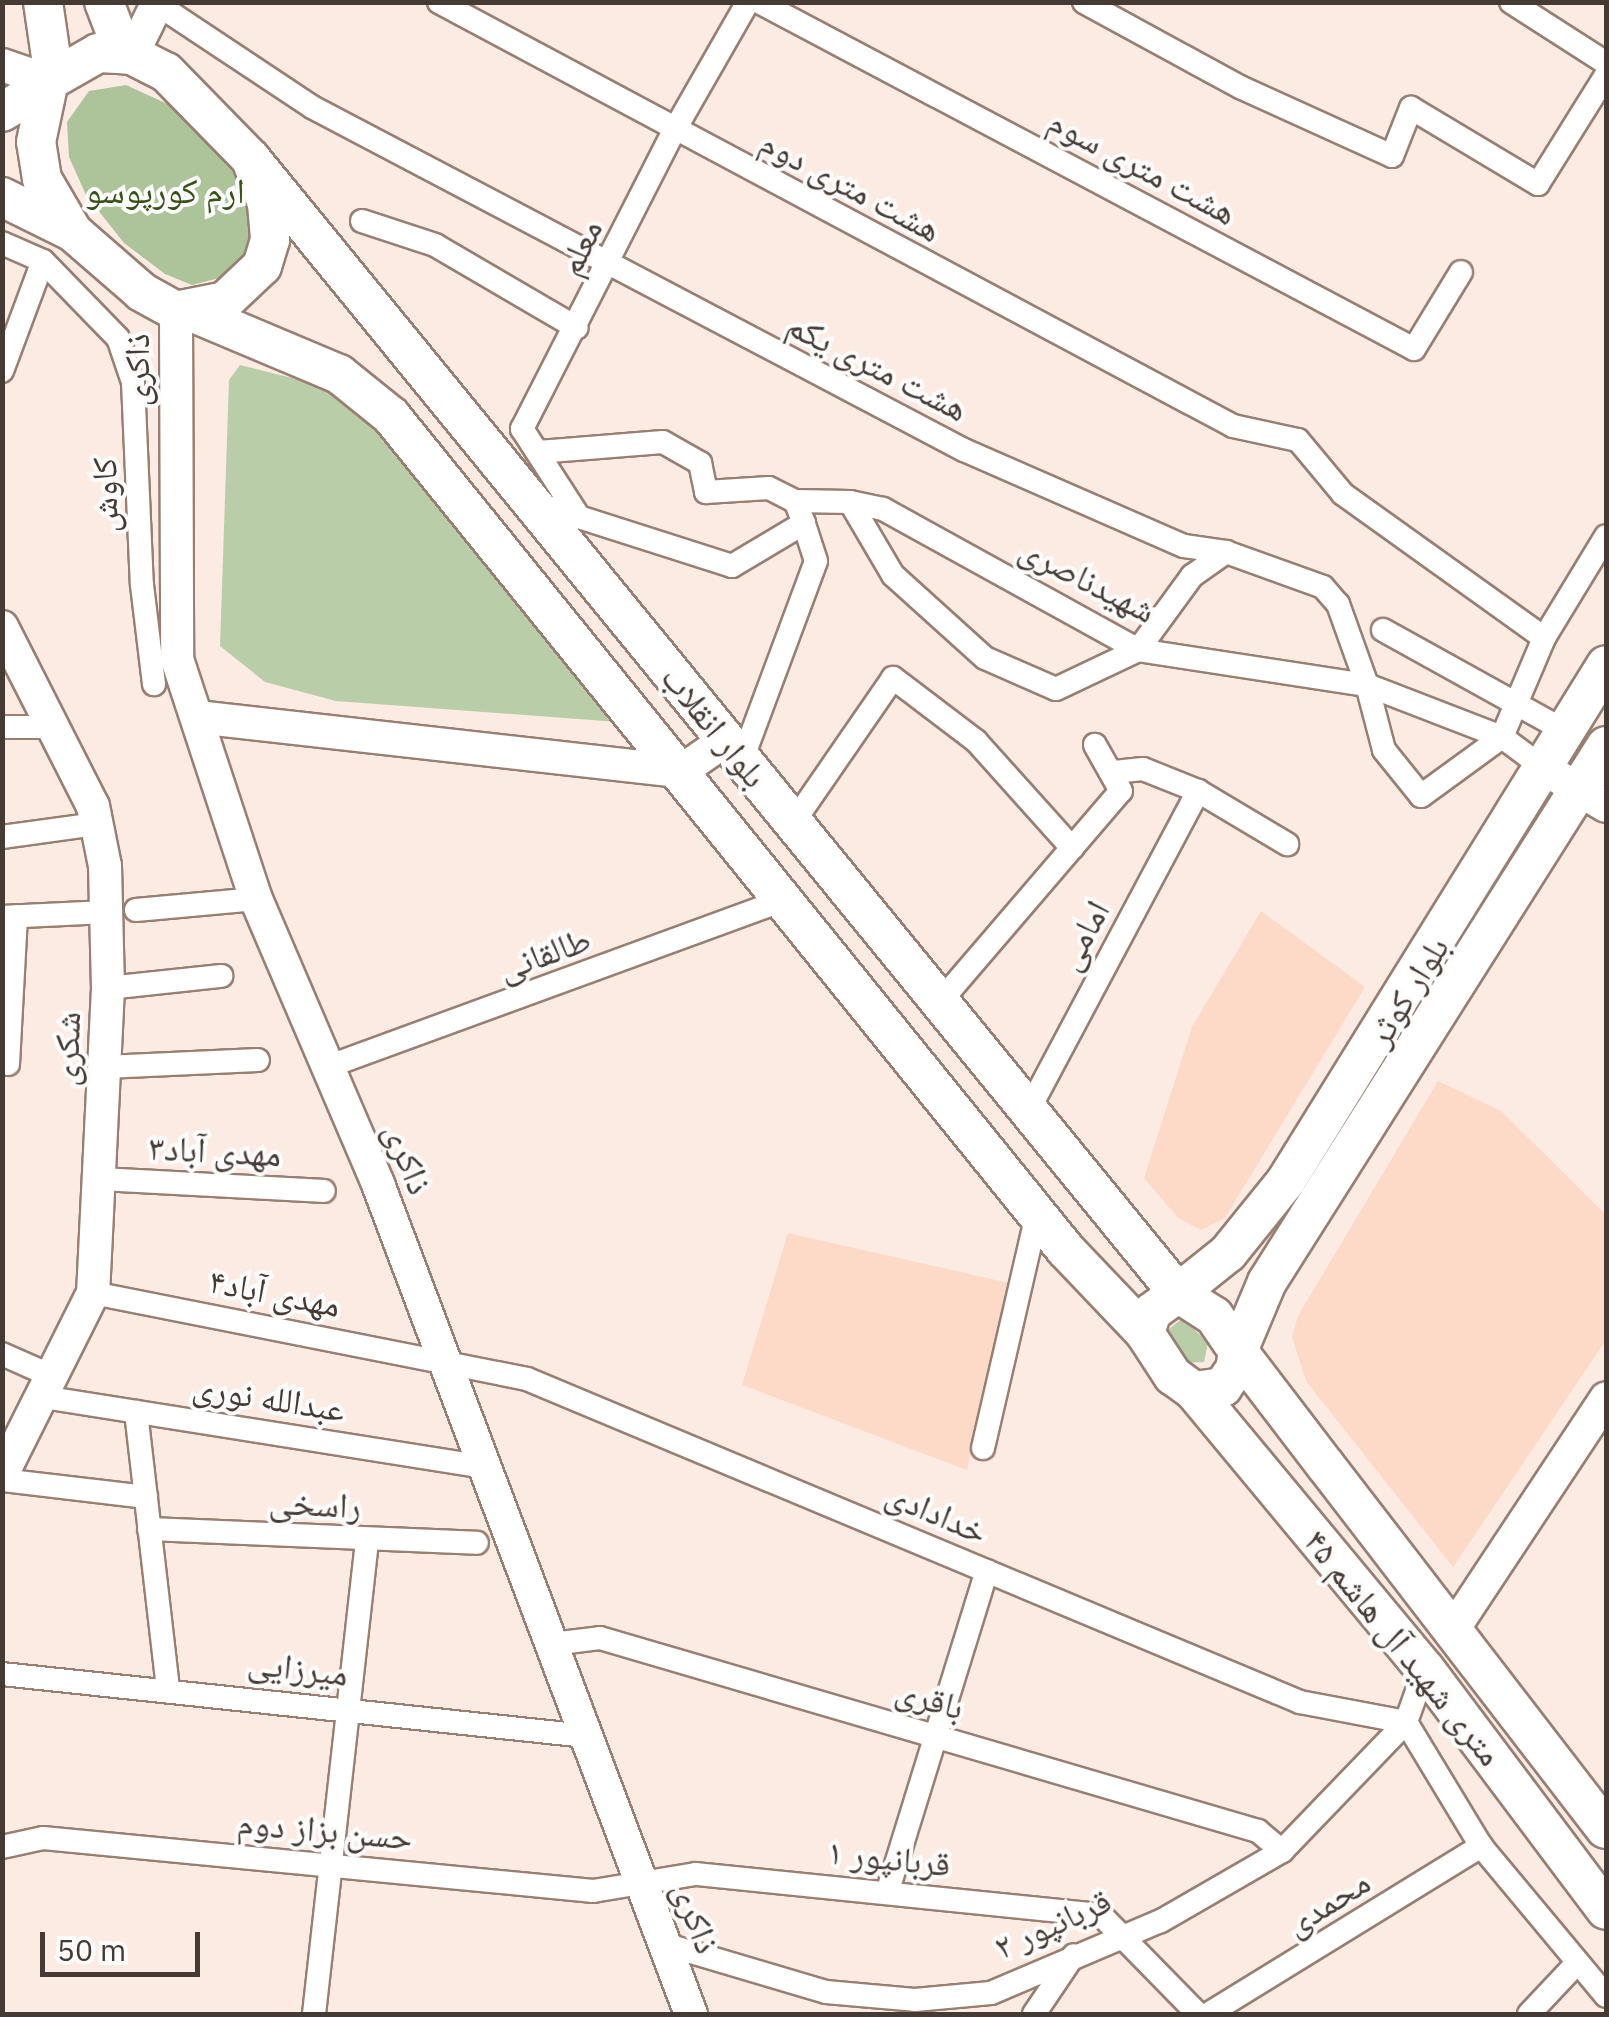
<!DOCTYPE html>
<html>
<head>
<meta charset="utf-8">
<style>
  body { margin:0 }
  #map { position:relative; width:1609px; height:2017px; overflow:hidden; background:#fbebe2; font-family:"IBM Plex Sans","Noto Naskh Arabic",sans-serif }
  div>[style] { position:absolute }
  .built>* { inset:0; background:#fcdac7 }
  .green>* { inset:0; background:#b9cea8 }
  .forest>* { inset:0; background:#adc49b }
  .roads { filter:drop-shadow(2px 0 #987f72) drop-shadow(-2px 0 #987f72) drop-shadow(0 2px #987f72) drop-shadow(0 -2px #987f72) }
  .street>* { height:22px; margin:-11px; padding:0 11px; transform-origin:11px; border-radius:11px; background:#fff }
  .secondary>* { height:32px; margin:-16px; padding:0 16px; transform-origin:16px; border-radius:16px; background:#fff }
  .primary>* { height:38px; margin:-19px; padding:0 19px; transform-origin:19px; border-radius:19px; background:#fff }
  span { translate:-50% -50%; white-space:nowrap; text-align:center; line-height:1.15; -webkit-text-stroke:8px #fcfcfc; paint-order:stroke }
  .street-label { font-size:35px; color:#453a34 }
  .park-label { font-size:35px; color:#365216 }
  .frame { position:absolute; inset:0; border:5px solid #453a34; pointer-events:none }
  .scale { position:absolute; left:40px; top:1932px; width:160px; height:45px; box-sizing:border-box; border:5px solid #453a34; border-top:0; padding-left:12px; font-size:30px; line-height:35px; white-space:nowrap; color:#453a34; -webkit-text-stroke:8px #fcfcfc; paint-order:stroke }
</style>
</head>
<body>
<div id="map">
  <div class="built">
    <i style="clip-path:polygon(1261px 911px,1365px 987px,1225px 1218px,1201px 1230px,1178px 1218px,1144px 1178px,1192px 1027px)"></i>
    <i style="clip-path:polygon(1438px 1081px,1501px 1111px,1606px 1215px,1606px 1340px,1453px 1567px,1306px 1381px,1292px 1337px,1298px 1316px)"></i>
    <i style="clip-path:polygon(788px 1233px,1009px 1283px,967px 1470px,742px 1385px)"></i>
  </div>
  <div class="green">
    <i style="clip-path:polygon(240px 365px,320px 385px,376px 424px,618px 722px,336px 701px,265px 682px,220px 646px,229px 380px)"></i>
    <i style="clip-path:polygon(1183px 1318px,1208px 1343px,1204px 1362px,1185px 1363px,1165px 1332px)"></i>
  </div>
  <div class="forest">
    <i style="clip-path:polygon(126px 85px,172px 106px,235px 174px,255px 221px,251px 251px,231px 275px,192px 285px,165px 274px,124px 243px,86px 195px,69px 157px,67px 122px,89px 91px)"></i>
  </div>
  <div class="roads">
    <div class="street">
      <i style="left:439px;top:2px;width:900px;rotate:28.1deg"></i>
      <i style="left:1233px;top:426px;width:66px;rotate:12.2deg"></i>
      <i style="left:1298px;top:440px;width:70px;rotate:50.2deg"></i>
      <i style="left:1343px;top:494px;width:247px;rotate:35.6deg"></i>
      <i style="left:759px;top:2px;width:741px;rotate:27.91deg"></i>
      <i style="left:1414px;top:349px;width:90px;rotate:-58.6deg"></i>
      <i style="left:1084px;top:2px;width:178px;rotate:28.6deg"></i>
      <i style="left:1240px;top:87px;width:167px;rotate:24.4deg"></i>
      <i style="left:1392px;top:156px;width:52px;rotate:-68.4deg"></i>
      <i style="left:1411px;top:108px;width:148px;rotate:30.9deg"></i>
      <i style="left:1538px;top:184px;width:128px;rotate:-58deg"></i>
      <i style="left:1511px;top:2px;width:113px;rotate:32.7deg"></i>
      <i style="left:157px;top:4px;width:186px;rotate:33.6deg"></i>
      <i style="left:312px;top:107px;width:737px;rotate:27.75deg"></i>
      <i style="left:964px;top:450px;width:240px;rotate:23.6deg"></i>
      <i style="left:1184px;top:546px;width:42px;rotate:8.1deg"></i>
      <i style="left:1226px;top:552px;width:103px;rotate:19.8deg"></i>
      <i style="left:1323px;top:587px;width:23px;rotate:49deg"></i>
      <i style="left:1338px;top:604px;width:86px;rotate:70.3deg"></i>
      <i style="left:1367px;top:685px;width:145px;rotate:21.1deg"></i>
      <i style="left:1502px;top:737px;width:54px;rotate:36.7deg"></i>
      <i style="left:362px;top:221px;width:77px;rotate:18.2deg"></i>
      <i style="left:435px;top:245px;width:164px;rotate:30.3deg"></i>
      <i style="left:2px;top:243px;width:45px;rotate:23.7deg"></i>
      <i style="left:43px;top:261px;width:107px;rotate:45.8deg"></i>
      <i style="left:118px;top:338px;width:46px;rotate:71.2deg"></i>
      <i style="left:133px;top:382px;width:203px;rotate:87.5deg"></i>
      <i style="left:142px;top:585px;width:100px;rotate:83.1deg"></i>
      <i style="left:2px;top:371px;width:117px;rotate:-69.6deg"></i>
      <i style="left:538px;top:452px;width:125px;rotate:-4.6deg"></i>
      <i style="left:663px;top:442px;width:43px;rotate:29.6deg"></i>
      <i style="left:700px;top:463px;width:30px;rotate:78deg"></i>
      <i style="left:706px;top:492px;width:63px;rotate:-3.6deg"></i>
      <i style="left:769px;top:488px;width:29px;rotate:27deg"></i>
      <i style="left:850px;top:502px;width:34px;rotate:12deg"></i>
      <i style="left:883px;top:509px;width:291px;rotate:28.9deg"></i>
      <i style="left:1138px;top:650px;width:232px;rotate:8.7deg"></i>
      <i style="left:1367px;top:685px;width:67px;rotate:75.3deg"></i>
      <i style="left:1384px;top:750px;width:59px;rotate:51.2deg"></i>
      <i style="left:1421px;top:796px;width:100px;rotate:-36.1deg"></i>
      <i style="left:1502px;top:737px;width:108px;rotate:-67deg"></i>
      <i style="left:1544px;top:638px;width:119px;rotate:-58.7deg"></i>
      <i style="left:535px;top:503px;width:207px;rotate:17.7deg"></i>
      <i style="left:732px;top:566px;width:84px;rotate:-30.8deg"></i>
      <i style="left:804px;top:523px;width:24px;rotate:-112deg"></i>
      <i style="left:795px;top:501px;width:55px;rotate:1deg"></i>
      <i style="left:850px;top:502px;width:85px;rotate:59.5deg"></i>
      <i style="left:893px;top:575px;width:124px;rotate:42.1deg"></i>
      <i style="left:985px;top:658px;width:77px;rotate:23.6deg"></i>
      <i style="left:1056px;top:689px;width:91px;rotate:-25.4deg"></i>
      <i style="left:1138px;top:650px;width:92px;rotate:-53.9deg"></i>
      <i style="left:1192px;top:576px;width:42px;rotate:-35.2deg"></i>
      <i style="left:579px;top:517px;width:105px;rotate:-122.9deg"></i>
      <i style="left:522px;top:429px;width:335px;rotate:-63deg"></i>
      <i style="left:674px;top:131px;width:149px;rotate:-60.2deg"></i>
      <i style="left:1383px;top:630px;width:208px;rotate:29deg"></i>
      <i style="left:2px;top:727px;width:52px"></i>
      <i style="left:742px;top:760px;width:212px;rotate:-69.6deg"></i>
      <i style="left:816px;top:561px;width:40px;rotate:-108deg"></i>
      <i style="left:1114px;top:772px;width:29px;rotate:-6deg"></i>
      <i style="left:1143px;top:769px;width:59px;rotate:21.8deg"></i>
      <i style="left:1198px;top:791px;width:104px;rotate:30.8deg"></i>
      <i style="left:793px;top:823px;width:176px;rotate:-55.4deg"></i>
      <i style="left:893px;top:678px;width:104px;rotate:37.2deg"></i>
      <i style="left:976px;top:741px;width:144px;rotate:48.1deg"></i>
      <i style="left:2px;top:837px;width:96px;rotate:-7.8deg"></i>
      <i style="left:136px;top:910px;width:121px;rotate:-5.2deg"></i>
      <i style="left:2px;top:917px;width:105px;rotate:-2.7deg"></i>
      <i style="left:108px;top:988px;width:114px;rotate:-6.1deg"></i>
      <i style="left:939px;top:1003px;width:279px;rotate:-49.4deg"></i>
      <i style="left:1121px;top:791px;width:53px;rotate:-119.5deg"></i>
      <i style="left:8px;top:1064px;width:148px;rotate:-86.9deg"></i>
      <i style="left:105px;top:1067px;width:153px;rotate:-2.6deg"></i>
      <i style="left:327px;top:1067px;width:487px;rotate:-20.1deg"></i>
      <i style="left:1027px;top:1113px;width:365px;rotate:-62deg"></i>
      <i style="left:102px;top:1179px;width:222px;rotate:3.1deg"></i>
      <i style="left:93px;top:1293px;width:442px;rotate:11.2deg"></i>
      <i style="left:527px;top:1379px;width:838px;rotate:22.68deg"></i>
      <i style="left:1300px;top:1702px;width:108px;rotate:10.7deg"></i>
      <i style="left:2px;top:1354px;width:57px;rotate:23.9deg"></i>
      <i style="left:43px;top:1397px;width:448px;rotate:9deg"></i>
      <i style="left:136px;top:1412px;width:277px;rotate:83.4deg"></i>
      <i style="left:983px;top:1448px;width:239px;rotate:-77deg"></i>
      <i style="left:2px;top:1480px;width:145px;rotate:6.7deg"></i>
      <i style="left:149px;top:1529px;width:328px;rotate:2.4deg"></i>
      <i style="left:552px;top:1644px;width:48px;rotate:-7.1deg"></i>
      <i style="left:600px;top:1638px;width:686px;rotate:16.35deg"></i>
      <i style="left:1258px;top:1831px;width:31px;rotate:40deg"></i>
      <i style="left:2px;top:1674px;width:587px;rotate:6.06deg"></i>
      <i style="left:1406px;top:1722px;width:145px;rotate:58.8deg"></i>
      <i style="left:1481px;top:1846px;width:195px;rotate:50.2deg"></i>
      <i style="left:2px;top:1847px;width:42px;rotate:-12.4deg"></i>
      <i style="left:43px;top:1838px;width:553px;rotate:5.5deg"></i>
      <i style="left:593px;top:1891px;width:104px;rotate:-9.4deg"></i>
      <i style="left:696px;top:1874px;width:407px;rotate:5.8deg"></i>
      <i style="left:1101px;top:1915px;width:139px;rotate:45.6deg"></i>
      <i style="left:888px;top:1890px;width:334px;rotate:-72.8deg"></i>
      <i style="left:664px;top:1944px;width:169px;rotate:16.5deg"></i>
      <i style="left:826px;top:1992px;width:89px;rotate:5.1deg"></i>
      <i style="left:915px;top:2000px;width:76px;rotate:-5.3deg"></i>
      <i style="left:991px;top:1993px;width:185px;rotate:-23deg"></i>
      <i style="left:1161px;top:1921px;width:140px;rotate:-30deg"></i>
      <i style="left:1282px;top:1851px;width:179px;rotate:-46.1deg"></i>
      <i style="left:1406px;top:1722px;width:56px;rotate:-70.3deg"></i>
      <i style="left:314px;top:2014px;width:476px;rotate:-83.6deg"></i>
      <i style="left:1034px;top:2014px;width:71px;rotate:-55.9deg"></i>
      <i style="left:1208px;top:2014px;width:321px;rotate:-31.6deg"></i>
      <i style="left:1529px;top:2014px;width:71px;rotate:-46.7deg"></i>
    </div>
    <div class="secondary">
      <i style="left:132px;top:55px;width:59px;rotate:-63.9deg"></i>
      <i style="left:2px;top:65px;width:50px;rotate:18.8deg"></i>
      <i style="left:176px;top:311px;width:348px;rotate:89.8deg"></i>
      <i style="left:177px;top:659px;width:253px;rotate:71.8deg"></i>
      <i style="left:256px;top:899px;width:310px;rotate:66.8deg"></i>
      <i style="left:378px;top:1184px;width:887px;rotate:69.34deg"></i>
      <i style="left:2px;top:627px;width:201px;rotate:63.1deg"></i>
      <i style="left:93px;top:806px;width:61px;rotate:78.7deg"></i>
      <i style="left:105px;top:866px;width:122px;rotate:88.6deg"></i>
      <i style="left:108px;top:988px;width:305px;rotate:92.8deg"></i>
      <i style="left:93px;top:1293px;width:203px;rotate:116.6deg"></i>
      <i style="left:197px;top:717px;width:487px;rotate:6.4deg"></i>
      <i style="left:681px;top:771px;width:55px;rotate:-34.6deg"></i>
      <i style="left:1545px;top:769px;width:71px;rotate:31.2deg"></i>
      <i style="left:1452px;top:1631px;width:279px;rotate:-56.5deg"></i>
    </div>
    <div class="primary">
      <i style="left:43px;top:2px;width:76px;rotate:81.7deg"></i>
      <i style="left:104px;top:2px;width:56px;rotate:69deg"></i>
      <i style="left:98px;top:53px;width:34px;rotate:3deg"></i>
      <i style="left:132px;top:55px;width:38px;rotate:27deg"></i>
      <i style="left:166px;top:72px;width:122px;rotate:45.7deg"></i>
      <i style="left:251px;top:159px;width:48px;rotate:70.4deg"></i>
      <i style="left:267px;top:204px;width:36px;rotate:85deg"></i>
      <i style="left:270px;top:240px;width:27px;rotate:107deg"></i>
      <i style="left:262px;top:266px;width:51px;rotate:136.6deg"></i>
      <i style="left:225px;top:301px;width:50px;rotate:168.5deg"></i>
      <i style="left:176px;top:311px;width:39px;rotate:-151deg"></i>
      <i style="left:142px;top:292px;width:91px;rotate:-139deg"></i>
      <i style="left:73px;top:232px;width:61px;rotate:-120.3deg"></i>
      <i style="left:42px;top:179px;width:37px;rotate:-99deg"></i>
      <i style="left:36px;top:142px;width:62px;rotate:-78deg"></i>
      <i style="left:49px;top:81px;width:56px;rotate:-29.7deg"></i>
      <i style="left:2px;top:112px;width:52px;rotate:-31deg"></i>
      <i style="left:251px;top:159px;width:1465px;rotate:50.74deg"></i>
      <i style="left:1178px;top:1293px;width:64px;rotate:-38.7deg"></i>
      <i style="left:1228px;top:1253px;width:92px;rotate:-51.1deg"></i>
      <i style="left:1286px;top:1181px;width:607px;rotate:-58.19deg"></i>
      <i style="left:2px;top:197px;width:79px;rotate:26.2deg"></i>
      <i style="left:189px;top:311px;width:163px;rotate:22.8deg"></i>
      <i style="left:339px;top:374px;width:67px;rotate:38.9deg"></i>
      <i style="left:391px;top:416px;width:1072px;rotate:51.02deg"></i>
      <i style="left:1065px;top:1249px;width:116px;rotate:46.4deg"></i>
      <i style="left:1606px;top:746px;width:634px;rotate:122.31deg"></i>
      <i style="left:1267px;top:1282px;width:75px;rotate:112.8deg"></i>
      <i style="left:1238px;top:1351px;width:18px;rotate:99deg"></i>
      <i style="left:1235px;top:1369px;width:22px;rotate:124deg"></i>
      <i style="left:1223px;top:1387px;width:29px;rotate:172deg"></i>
      <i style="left:1194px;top:1391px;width:26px;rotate:-144deg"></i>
      <i style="left:1173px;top:1376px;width:51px;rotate:-123.1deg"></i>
      <i style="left:1145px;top:1333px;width:22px;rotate:-72deg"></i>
      <i style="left:1152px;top:1312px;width:32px;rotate:-36deg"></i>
      <i style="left:1178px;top:1293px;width:43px;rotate:32.6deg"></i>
      <i style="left:1214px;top:1316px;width:42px;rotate:55.6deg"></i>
      <i style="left:1238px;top:1351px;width:145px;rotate:52.6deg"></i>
      <i style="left:1326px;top:1466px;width:458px;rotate:52.4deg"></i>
      <i style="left:1194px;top:1391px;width:361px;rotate:50.3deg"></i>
      <i style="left:1425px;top:1669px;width:301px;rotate:53.1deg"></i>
    </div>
  </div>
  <div class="street-label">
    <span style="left:1143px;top:166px;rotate:28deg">هشت متری سوم</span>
    <span style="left:851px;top:185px;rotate:28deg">هشت متری دوم</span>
    <span style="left:579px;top:247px;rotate:-64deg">معلم</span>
    <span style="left:878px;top:366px;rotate:27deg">هشت متری یکم</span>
    <span style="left:136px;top:370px;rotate:-90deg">ذاکری</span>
    <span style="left:104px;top:495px;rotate:-91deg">کاوش</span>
    <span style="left:1088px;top:579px;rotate:27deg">شهید‌ناصری</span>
    <span style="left:715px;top:726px;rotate:51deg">بلوار انقلاب</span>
    <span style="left:1082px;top:935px;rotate:-62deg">امامی</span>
    <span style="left:544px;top:953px;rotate:-20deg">طالقانی</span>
    <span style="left:1407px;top:991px;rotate:-58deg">بلوار کوثر</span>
    <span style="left:66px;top:1049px;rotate:-88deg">شکری</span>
    <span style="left:215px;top:1150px;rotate:3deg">مهدی آباد۳</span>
    <span style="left:409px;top:1158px;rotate:68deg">ذاکری</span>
    <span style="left:275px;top:1292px;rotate:11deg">مهدی آباد۴</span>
    <span style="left:269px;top:1397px;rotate:9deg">عبدالله نوری</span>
    <span style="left:315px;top:1503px;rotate:3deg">راسخی</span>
    <span style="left:937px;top:1512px;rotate:23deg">خدادادی</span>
    <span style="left:1404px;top:1647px;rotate:51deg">۴۵ متری شهید آل هاشم</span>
    <span style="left:298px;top:1667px;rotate:7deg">میرزایی</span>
    <span style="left:930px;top:1698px;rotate:16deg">باقری</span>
    <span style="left:325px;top:1829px;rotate:5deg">حسن بزاز دوم</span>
    <span style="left:889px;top:1857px;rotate:6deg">قربانپور ۱</span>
    <span style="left:1327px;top:1902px;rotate:-32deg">محمدی</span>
    <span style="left:697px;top:1917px;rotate:69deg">ذاکری</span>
    <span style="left:1052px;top:1923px;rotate:-24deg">قربانپور ۲</span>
  </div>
  <div class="park-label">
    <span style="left:165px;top:190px">ارم کورپوسو</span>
  </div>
  <div class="frame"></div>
  <div class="scale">50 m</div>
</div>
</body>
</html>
